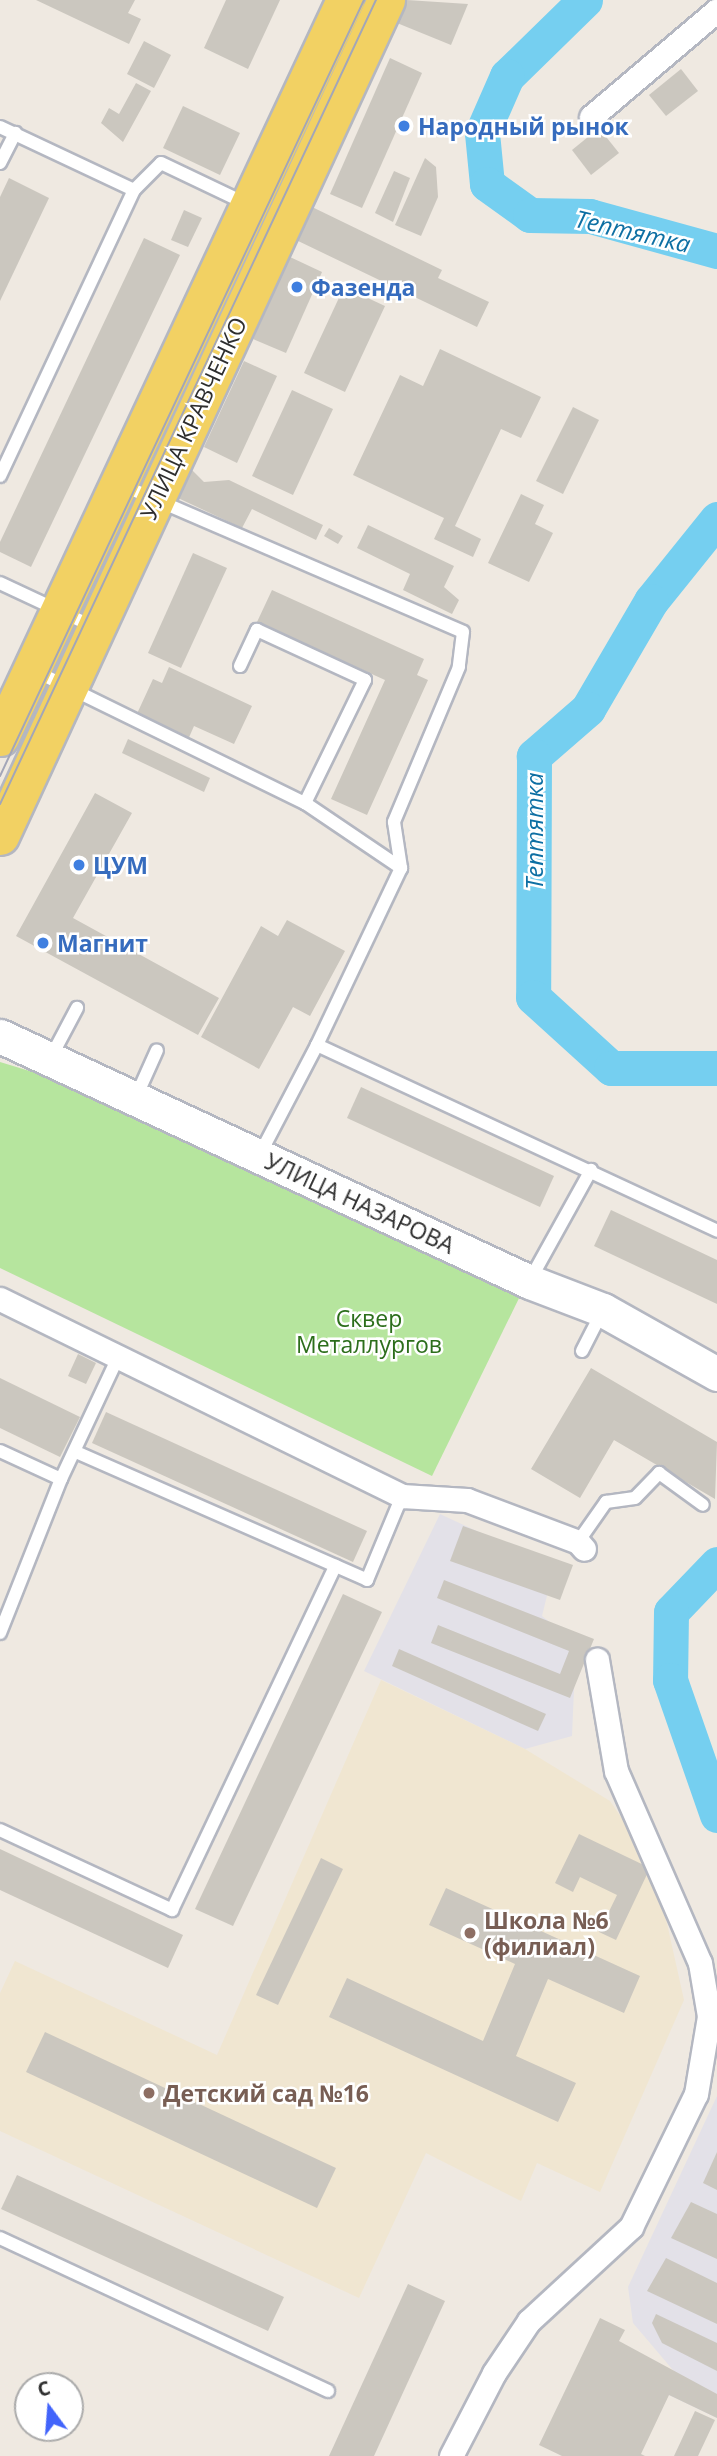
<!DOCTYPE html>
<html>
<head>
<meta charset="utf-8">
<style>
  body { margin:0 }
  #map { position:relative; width:717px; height:2456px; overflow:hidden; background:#efe9e1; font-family:"Open Sans",sans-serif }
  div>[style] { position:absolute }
  .industrial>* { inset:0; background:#e3e1e8 }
  .education>* { inset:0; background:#f0e6d1 }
  .green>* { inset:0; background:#b6e59e }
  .river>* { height:35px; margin:-17.5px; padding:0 17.5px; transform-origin:17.5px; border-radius:17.5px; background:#75cff0 }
  .building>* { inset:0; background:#cbc7bf }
  .roads { filter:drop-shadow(2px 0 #b4b7c1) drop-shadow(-2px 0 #b4b7c1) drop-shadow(0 2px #b4b7c1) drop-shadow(0 -2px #b4b7c1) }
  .lane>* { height:12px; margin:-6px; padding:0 6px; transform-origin:6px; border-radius:6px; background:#fff }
  .street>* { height:23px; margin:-11.5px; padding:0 11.5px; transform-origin:11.5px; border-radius:11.5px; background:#fff }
  .secondary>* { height:33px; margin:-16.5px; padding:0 16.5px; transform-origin:16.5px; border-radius:16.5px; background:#fff }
  .primary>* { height:37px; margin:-18.5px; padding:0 18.5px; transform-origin:18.5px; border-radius:18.5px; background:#f2d163 }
  .tram>* { height:2px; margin:-1px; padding:0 1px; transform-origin:1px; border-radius:1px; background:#a3a6b8 }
  .dots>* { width:19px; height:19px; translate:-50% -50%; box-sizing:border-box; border:4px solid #fff; border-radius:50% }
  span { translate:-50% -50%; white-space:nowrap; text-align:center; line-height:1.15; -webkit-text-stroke:5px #fff; paint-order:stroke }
  .shop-label { font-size:23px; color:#366cbe; font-weight:700 }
  .left { translate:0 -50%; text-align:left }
  .street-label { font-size:23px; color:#2e2e2e }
  .park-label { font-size:23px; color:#2c6e1b }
  .education-label { font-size:23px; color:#785e54; font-weight:700 }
  .water-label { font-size:24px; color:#0d6fa3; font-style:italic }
  .north { position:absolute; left:14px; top:2372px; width:70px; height:70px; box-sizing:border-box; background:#fff; border:2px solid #ababab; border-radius:50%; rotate:344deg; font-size:19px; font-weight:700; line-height:28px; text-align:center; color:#2e2e2e }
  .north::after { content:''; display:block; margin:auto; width:24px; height:32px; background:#4264fb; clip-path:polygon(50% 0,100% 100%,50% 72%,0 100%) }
</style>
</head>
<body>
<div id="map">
  <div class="industrial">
    <i style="clip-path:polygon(440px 1514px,554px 1567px,542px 1616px,576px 1643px,572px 1736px,525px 1749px,364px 1671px)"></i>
    <i style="clip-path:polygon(717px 2096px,717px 2418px,669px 2395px,678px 2376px,633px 2323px,628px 2287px)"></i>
  </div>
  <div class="education">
    <i style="clip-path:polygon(381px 1680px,525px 1749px,610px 1801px,654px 1865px,684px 2000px,600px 2192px,537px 2163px,521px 2201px,426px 2153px,359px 2298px,0 2131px,0 1993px,15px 1961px,217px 2055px)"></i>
  </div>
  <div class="green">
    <i style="clip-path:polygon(0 1062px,69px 1083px,524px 1288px,432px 1476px,0 1268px)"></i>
  </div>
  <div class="river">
    <i style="left:585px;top:0;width:109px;rotate:135.7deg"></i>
    <i style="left:507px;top:76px;width:62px;rotate:113.7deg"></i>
    <i style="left:482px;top:133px;width:51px;rotate:84.4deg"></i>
    <i style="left:487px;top:184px;width:53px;rotate:35.8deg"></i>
    <i style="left:530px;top:215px;width:60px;rotate:1deg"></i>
    <i style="left:590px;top:216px;width:132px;rotate:15.4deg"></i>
    <i style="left:717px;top:519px;width:105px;rotate:128.8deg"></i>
    <i style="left:651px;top:601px;width:125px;rotate:120.3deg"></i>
    <i style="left:588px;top:709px;width:72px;rotate:139deg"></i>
    <i style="left:534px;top:756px;width:241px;rotate:90.2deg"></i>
    <i style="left:533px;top:997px;width:105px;rotate:42.3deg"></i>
    <i style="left:611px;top:1068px;width:106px"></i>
    <i style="left:717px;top:1564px;width:66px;rotate:133.8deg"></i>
    <i style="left:671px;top:1612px;width:68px;rotate:90.8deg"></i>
    <i style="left:670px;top:1680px;width:143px;rotate:70.8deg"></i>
  </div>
  <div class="building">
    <i style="clip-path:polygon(36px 0,135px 0,128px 13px,141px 19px,129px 44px)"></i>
    <i style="clip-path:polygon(226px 0,280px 0,248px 69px,204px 48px)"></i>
    <i style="clip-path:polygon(407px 0,468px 4px,451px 45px,397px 23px)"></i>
    <i style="clip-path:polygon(144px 41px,171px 55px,154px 88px,127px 74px)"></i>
    <i style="clip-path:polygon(390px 58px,422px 73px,362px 208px,330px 194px)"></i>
    <i style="clip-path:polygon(681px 69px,698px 91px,666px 116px,649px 95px)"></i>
    <i style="clip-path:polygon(136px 83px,151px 91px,123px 142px,101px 123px,109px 108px,119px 114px)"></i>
    <i style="clip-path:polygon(183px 106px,240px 133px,220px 175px,163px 148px)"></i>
    <i style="clip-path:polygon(599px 128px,619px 153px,591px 175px,572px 150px)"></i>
    <i style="clip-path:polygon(425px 158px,436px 167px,438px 197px,421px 236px,395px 225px)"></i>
    <i style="clip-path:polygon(394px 171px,410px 178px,393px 222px,375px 213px)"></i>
    <i style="clip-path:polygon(9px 178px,49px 198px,0 301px,0 197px)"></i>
    <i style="clip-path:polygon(310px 206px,442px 270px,438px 278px,489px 302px,477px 327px,294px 239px)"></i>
    <i style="clip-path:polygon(184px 210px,202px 218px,188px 247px,171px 240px)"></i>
    <i style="clip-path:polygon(144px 238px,180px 255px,31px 567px,0 552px,0 542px)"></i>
    <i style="clip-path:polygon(290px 257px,322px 272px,286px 353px,253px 339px)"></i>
    <i style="clip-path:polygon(344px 287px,385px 306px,345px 392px,304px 373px)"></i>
    <i style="clip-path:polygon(440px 349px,541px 397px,521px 438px,501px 429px,455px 526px,481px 539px,473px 557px,434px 539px,444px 518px,353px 475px,400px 375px,423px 386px)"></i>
    <i style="clip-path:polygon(244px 361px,277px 376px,237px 463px,204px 447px)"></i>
    <i style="clip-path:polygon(292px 390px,333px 409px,293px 495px,252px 476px)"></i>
    <i style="clip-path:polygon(573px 407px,599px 420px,563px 494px,536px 481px)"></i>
    <i style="clip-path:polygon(192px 470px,204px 482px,229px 480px,323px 525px,316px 540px,252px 509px,242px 528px,178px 498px)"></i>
    <i style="clip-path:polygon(521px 494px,544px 505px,535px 524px,553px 533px,529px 582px,488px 563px)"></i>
    <i style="clip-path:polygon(368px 525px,454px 566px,444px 587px,459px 600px,452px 614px,403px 590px,410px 574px,357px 548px)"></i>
    <i style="clip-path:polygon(329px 528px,343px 536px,338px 544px,324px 536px)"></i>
    <i style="clip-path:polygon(193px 553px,227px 568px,181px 668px,148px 653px)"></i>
    <i style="clip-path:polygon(272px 590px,424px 659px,417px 675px,428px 680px,367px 815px,331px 799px,385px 680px,257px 622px)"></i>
    <i style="clip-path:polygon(169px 667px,252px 706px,234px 744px,194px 726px,187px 742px,135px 718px,153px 679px,162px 683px)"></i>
    <i style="clip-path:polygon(128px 739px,210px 778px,204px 792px,122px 753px)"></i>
    <i style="clip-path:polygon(95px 793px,132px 813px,73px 918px,219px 998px,198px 1035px,16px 936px)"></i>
    <i style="clip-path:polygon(287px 920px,345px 951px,310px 1016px,293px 1007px,259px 1069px,201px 1037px,261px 926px,278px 936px)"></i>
    <i style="clip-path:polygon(361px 1087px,554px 1176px,540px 1207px,347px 1118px)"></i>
    <i style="clip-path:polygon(611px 1210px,717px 1260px,717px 1304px,594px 1246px)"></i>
    <i style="clip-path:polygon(78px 1354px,96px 1363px,86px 1384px,68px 1376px)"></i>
    <i style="clip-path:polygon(591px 1368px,717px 1442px,715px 1499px,614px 1440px,580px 1498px,531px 1469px)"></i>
    <i style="clip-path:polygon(0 1378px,80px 1417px,60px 1457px,0 1428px)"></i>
    <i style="clip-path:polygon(106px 1412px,367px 1531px,353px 1562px,92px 1443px)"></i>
    <i style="clip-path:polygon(463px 1526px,573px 1565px,560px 1600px,450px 1561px)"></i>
    <i style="clip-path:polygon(444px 1580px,594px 1639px,570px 1698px,431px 1643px,438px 1625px,560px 1674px,569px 1651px,437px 1598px)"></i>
    <i style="clip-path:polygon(343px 1594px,382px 1612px,233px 1926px,195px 1909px)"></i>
    <i style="clip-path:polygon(399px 1649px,546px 1714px,538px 1731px,392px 1666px)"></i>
    <i style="clip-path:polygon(579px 1834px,650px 1868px,616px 1940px,599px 1932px,617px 1895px,580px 1877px,573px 1892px,555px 1883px)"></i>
    <i style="clip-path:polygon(0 1849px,183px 1935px,168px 1968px,0 1890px)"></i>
    <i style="clip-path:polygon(321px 1858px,343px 1869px,278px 2005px,256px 1995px)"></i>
    <i style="clip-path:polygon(446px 1888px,640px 1976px,624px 2013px,548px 1979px,516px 2056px,576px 2083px,558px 2122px,329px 2017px,347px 1978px,483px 2041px,515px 1964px,429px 1925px)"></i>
    <i style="clip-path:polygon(45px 2032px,336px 2168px,317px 2208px,26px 2072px)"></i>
    <i style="clip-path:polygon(717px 2152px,717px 2190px,703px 2183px)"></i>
    <i style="clip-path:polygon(17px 2175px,284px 2297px,268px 2331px,1px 2209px)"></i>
    <i style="clip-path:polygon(691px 2202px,717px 2214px,717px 2259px,671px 2238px)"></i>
    <i style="clip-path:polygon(666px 2258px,717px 2283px,717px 2324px,647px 2291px)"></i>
    <i style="clip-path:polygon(408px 2284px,445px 2301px,374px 2456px,329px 2456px)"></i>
    <i style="clip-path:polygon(656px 2314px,717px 2343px,717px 2371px,662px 2343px,652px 2323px)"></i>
    <i style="clip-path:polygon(600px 2318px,625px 2330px,619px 2341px,717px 2394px,717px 2418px,669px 2395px,641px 2454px,645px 2456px,562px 2456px,539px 2445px)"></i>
    <i style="clip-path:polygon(695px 2411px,715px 2420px,698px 2456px,674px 2456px)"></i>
  </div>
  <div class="roads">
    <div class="lane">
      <i style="left:0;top:127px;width:148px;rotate:25.2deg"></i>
      <i style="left:134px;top:190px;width:38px;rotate:-45deg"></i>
      <i style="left:161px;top:163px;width:93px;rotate:25.5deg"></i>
      <i style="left:0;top:163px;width:34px;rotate:-63deg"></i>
      <i style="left:0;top:476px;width:316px;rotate:-64.9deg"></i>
      <i style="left:122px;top:485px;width:371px;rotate:23.3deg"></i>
      <i style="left:463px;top:632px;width:35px;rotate:97deg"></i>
      <i style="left:459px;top:667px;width:168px;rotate:112.8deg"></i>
      <i style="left:394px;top:822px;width:47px;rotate:81.3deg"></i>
      <i style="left:401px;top:868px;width:196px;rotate:115.4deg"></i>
      <i style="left:0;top:583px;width:104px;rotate:25.1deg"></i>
      <i style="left:240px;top:666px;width:40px;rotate:-65deg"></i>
      <i style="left:257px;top:630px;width:119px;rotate:24.8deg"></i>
      <i style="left:365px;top:680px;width:137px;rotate:116deg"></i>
      <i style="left:305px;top:803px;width:116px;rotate:34.1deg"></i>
      <i style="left:35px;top:671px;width:301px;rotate:26.1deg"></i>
      <i style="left:50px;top:1059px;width:58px;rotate:-62.1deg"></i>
      <i style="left:136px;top:1097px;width:51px;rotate:-65.9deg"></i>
      <i style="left:259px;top:1156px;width:125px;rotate:-62.4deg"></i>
      <i style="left:317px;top:1045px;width:441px;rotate:24.9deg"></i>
      <i style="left:530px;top:1280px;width:126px;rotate:-61deg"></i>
      <i style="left:582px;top:1351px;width:46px;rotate:-62.9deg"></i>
      <i style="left:0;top:1451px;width:67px;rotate:24.7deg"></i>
      <i style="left:61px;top:1479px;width:137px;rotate:-64.9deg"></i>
      <i style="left:76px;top:1452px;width:318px;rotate:23.7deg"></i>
      <i style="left:367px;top:1580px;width:91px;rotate:-67.4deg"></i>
      <i style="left:578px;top:1542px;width:49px;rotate:-55deg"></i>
      <i style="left:606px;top:1502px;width:29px;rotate:-8deg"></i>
      <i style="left:635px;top:1498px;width:35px;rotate:-46deg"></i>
      <i style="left:659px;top:1473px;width:54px;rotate:36deg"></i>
      <i style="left:0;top:1633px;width:166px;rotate:-68.4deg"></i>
      <i style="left:0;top:1830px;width:190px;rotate:24.9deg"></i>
      <i style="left:172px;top:1910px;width:381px;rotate:-64.6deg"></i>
      <i style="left:0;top:2238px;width:362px;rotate:25deg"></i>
    </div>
    <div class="street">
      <i style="left:591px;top:117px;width:165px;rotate:-40.3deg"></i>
      <i style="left:0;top:1299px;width:448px;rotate:26.1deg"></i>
      <i style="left:402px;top:1496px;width:65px;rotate:3.5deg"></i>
      <i style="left:467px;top:1500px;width:119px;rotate:20.7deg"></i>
      <i style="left:578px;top:1542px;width:9px;rotate:49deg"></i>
      <i style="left:451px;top:2456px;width:93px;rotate:-62.6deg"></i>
      <i style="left:494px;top:2373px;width:63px;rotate:-56.1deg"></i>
      <i style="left:529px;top:2321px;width:139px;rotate:-42.7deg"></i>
      <i style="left:631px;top:2227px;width:148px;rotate:-64deg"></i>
      <i style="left:696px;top:2094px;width:79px;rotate:-80.5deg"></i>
      <i style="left:709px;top:2016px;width:54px;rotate:-99.6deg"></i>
      <i style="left:700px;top:1963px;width:210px;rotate:-113.6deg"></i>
      <i style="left:616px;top:1771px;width:113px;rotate:-99.7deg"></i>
    </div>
    <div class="secondary">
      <i style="left:0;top:1036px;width:584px;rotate:24.9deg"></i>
      <i style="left:530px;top:1282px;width:78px;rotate:21deg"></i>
      <i style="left:603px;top:1310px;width:131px;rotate:29.3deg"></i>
    </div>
    <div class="primary">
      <i style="left:0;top:737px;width:814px;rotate:-64.92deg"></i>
      <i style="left:0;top:836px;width:921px;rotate:-65.22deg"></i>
    </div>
  </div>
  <div class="tram">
    <i style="left:0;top:776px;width:857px;rotate:-64.87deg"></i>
    <i style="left:0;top:804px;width:888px;rotate:-64.94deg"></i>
  </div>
  <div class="dots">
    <i style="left:404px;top:126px;background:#3f7fe0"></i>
    <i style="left:297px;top:287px;background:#3f7fe0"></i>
    <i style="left:79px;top:865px;background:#3f7fe0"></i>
    <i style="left:43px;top:943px;background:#3f7fe0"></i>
    <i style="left:470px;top:1933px;background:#8d6e63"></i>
    <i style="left:149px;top:2093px;background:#8d6e63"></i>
  </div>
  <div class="shop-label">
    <span class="left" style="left:418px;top:126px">Народный рынок</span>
    <span class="left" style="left:311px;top:287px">Фазенда</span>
    <span class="left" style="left:93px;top:865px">ЦУМ</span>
    <span class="left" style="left:57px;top:943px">Магнит</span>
  </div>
  <div class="street-label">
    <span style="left:193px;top:418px;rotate:-65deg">УЛИЦА КРАВЧЕНКО</span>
    <span style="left:360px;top:1203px;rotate:25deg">УЛИЦА НАЗАРОВА</span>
  </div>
  <div class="park-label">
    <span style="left:369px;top:1331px">Сквер<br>Металлургов</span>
  </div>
  <div class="education-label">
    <span class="left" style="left:484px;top:1933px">Школа №6<br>(филиал)</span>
    <span class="left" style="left:163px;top:2093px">Детский сад №16</span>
  </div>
  <div class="water-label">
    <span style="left:633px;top:231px;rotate:13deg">Тептятка</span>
    <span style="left:534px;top:831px;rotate:-90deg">Тептятка</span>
  </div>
  <div class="north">С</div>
</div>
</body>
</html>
